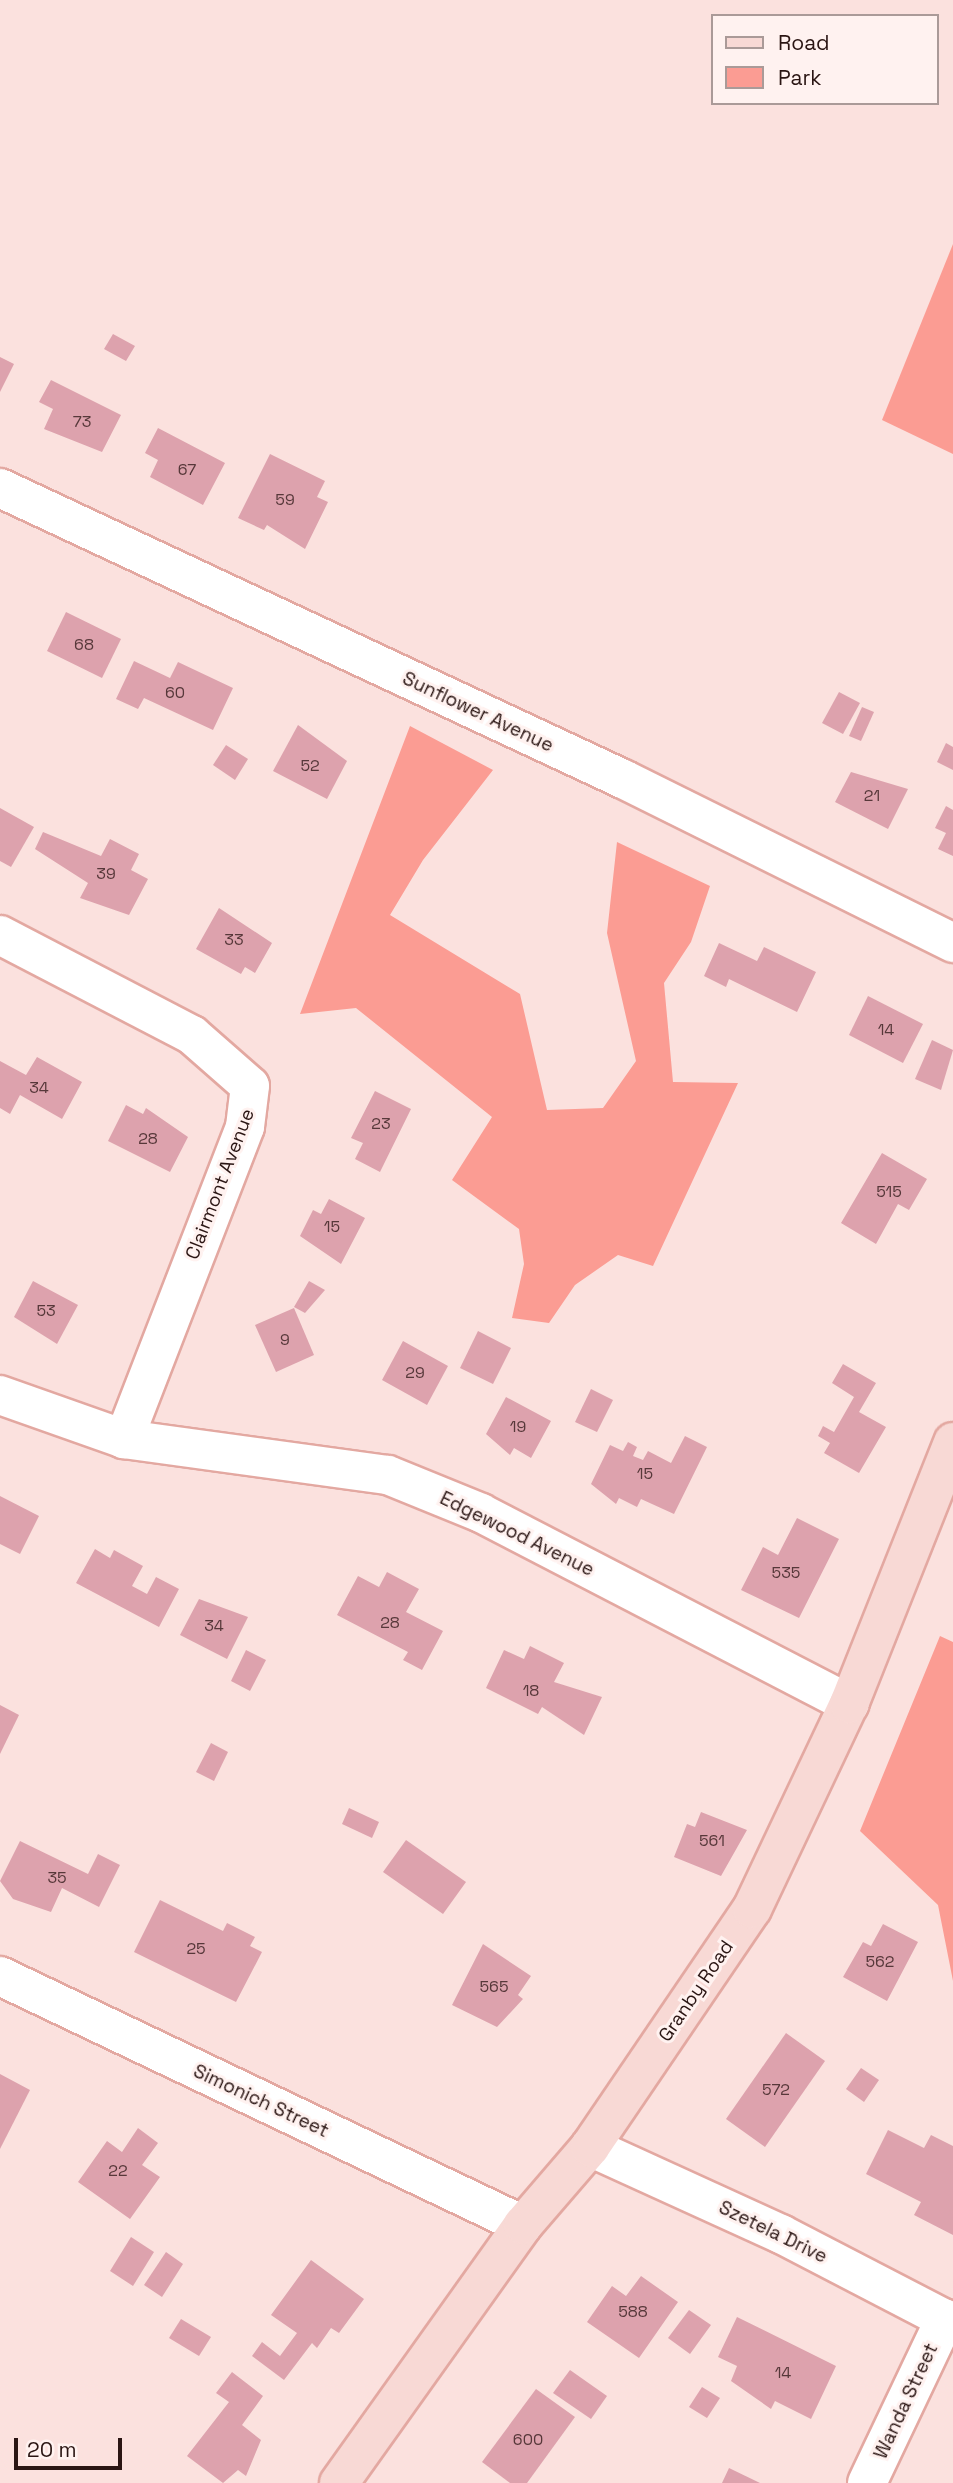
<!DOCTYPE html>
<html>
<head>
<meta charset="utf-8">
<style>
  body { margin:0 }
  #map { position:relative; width:953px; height:2483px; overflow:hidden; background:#fbe1de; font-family:"Space Grotesk",sans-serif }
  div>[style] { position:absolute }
  .green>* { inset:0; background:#fb9c93 }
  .building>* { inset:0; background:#dda2ad }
  .roads { filter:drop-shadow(2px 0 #e3a8a1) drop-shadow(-2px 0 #e3a8a1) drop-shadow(0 2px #e3a8a1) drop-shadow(0 -2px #e3a8a1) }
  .minor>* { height:38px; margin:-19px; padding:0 19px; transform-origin:19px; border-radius:19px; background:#fff }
  .major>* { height:38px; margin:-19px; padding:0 19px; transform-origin:19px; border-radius:19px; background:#f8d9d5 }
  span { translate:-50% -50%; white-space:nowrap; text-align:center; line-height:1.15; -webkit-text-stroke:6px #fff2f0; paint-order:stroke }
  .number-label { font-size:16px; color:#57383a }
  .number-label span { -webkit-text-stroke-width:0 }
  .street-label { font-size:19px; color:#2a1513 }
  .legend { position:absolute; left:711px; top:14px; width:228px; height:91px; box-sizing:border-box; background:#fff2f0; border:2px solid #aa9a98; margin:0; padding:9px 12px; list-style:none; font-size:21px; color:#2a1513 }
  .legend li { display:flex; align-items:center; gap:14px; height:35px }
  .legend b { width:35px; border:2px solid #aa9a98 }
  .scale { position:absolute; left:14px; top:2438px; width:108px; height:32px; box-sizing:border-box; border:4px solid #2a1513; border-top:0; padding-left:9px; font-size:21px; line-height:24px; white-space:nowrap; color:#2a1513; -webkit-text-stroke:5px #fff2f0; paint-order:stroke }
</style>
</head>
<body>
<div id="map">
  <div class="green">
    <i style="clip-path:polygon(953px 244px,953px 454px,882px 420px)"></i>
    <i style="clip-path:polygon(410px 726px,493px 770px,423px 860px,390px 915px,520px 994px,547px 1110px,603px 1108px,636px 1061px,607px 933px,617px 842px,710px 886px,691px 942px,664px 983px,673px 1082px,738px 1083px,653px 1266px,618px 1255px,575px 1285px,549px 1323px,512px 1318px,524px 1264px,519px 1229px,452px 1180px,492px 1117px,356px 1008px,300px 1014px)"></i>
    <i style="clip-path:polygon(940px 1636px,953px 1642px,953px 1981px,938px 1905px,860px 1831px)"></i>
  </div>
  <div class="building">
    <i style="clip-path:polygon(113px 334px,135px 346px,126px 361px,104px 349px)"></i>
    <i style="clip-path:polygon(0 357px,14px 364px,0 392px)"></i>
    <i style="clip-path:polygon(51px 380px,121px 415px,102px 452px,44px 429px,53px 409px,39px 402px)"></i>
    <i style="clip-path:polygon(158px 428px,225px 463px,203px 505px,150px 477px,158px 460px,145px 453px)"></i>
    <i style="clip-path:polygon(270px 454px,325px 481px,317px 497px,328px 502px,305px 549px,267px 525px,264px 530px,238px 518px)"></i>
    <i style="clip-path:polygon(66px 612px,121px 639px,102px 678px,47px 651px)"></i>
    <i style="clip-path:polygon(134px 661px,170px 678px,178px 662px,233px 688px,213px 730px,144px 698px,138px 709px,116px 699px)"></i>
    <i style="clip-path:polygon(839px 692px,860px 703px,843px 734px,822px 723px)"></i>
    <i style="clip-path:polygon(862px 707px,874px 712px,861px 741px,849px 736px)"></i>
    <i style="clip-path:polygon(298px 725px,347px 761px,327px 799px,273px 771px)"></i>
    <i style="clip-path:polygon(946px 743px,953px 747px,953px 770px,937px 762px)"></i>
    <i style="clip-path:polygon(226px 745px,248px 759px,235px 780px,213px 765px)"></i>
    <i style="clip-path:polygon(851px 772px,908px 789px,888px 829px,835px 802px)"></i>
    <i style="clip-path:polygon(946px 806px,953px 810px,953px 856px,938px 849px,946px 833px,935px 828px)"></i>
    <i style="clip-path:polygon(0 808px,34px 827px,11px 867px,0 861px)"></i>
    <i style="clip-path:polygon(43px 832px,101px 856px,110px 839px,139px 854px,131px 870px,148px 879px,129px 915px,80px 898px,88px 883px,35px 849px)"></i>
    <i style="clip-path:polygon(219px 908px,272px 943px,255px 973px,245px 967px,241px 974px,196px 949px)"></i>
    <i style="clip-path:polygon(719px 943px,757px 961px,764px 947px,816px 972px,797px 1012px,729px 979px,726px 987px,704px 976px)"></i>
    <i style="clip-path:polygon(868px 996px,923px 1024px,903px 1063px,849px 1035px)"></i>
    <i style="clip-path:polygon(932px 1040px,953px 1050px,941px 1090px,915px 1079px)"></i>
    <i style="clip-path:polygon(37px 1057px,82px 1082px,62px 1119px,20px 1095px,10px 1114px,0 1108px,0 1061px,26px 1075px)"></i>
    <i style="clip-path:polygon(375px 1091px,411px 1109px,380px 1172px,355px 1159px,363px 1143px,351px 1138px)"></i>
    <i style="clip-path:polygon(126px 1105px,143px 1114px,146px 1108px,188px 1137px,170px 1172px,108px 1141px)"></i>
    <i style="clip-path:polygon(882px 1153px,927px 1179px,909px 1210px,898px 1204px,876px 1244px,841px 1223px)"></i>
    <i style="clip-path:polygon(329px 1199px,365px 1218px,341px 1264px,300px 1236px,313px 1210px,321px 1214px)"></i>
    <i style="clip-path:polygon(33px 1281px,78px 1305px,57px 1344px,14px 1317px)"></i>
    <i style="clip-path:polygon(309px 1281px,325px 1290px,305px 1313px,294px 1307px)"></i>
    <i style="clip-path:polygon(294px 1308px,314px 1355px,276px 1372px,255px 1325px)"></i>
    <i style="clip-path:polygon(478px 1331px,511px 1348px,493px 1384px,460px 1368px)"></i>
    <i style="clip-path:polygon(403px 1341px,448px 1366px,427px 1405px,382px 1380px)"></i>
    <i style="clip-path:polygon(843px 1364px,876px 1383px,859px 1412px,886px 1427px,859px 1473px,824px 1453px,830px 1443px,818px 1436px,823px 1426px,834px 1432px,854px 1397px,832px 1383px)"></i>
    <i style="clip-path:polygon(591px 1389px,613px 1400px,597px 1432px,575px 1422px)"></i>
    <i style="clip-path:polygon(506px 1397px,551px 1421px,531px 1458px,514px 1448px,510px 1455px,486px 1434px)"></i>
    <i style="clip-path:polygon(685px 1436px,707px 1447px,674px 1514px,641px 1499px,637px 1507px,619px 1498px,616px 1504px,591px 1484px,610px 1445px,623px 1451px,628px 1442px,637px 1447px,633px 1456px,643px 1460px,648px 1451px,671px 1463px)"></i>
    <i style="clip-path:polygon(0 1496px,39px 1516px,20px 1554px,0 1544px)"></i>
    <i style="clip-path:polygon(797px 1518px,839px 1539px,799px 1618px,741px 1590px,763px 1547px,778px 1555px)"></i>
    <i style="clip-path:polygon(95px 1549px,110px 1558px,114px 1550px,143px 1566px,132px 1586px,147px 1594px,156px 1577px,179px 1589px,159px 1627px,76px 1583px)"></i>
    <i style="clip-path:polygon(387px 1572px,419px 1589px,406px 1612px,443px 1631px,422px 1670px,403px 1660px,408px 1652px,337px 1615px,358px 1576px,379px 1587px)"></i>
    <i style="clip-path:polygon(199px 1599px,248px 1617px,227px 1659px,180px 1635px)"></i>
    <i style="clip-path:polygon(530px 1646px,564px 1663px,554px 1682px,602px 1697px,584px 1735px,542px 1707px,538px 1714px,486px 1688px,504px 1650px,524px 1659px)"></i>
    <i style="clip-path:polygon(246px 1650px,266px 1660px,250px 1691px,231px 1681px)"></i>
    <i style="clip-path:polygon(0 1705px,19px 1715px,0 1754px)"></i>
    <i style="clip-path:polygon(211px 1743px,228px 1752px,214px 1781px,196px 1772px)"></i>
    <i style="clip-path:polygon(349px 1808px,379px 1822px,372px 1838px,342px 1824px)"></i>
    <i style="clip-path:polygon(701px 1812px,747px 1830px,721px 1876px,674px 1857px,687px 1824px,695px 1827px)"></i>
    <i style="clip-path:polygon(406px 1840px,466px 1882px,443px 1914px,383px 1872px)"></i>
    <i style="clip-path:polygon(20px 1841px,88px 1874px,98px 1854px,120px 1865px,99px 1907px,62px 1888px,51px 1912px,13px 1899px,0 1881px)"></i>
    <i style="clip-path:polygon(160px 1900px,223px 1931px,227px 1923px,255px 1937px,250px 1946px,262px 1952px,236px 2002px,134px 1952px)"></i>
    <i style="clip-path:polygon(883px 1924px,918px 1942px,887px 2001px,843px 1977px,863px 1942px,871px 1946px)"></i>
    <i style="clip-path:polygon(483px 1944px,531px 1976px,518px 1995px,523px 1999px,497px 2027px,452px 2005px)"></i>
    <i style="clip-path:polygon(786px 2033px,825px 2061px,765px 2147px,726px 2119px)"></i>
    <i style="clip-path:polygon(861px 2068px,879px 2080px,864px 2102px,846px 2089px)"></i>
    <i style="clip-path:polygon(0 2074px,30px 2090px,0 2149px)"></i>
    <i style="clip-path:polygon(138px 2128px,158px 2143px,142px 2165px,160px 2177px,130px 2219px,78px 2182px,107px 2141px,122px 2152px)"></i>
    <i style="clip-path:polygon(888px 2130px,924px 2148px,931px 2135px,953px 2146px,953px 2235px,914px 2215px,921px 2202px,866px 2174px)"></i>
    <i style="clip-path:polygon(131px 2237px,154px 2252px,133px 2286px,110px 2271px)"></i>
    <i style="clip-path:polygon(166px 2252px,183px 2264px,162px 2297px,144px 2285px)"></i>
    <i style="clip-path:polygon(311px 2260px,364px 2299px,339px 2333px,331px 2328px,317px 2348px,312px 2343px,284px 2380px,252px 2356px,262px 2342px,280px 2356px,297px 2333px,271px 2315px)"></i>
    <i style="clip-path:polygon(641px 2276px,678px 2302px,639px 2358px,587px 2322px,612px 2286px,626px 2296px)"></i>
    <i style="clip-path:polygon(689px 2310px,711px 2325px,690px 2354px,668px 2338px)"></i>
    <i style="clip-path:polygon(737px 2317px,836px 2366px,811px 2419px,775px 2401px,771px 2409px,731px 2381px,737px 2366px,718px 2357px)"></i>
    <i style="clip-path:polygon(181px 2319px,211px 2337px,199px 2356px,169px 2338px)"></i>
    <i style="clip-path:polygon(570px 2370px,607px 2396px,591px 2419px,553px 2393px)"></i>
    <i style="clip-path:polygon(232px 2372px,263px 2396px,242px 2425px,261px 2440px,246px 2476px,238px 2470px,223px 2483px,187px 2456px,229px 2402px,216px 2393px)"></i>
    <i style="clip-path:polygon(702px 2387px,720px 2398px,707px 2418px,689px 2407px)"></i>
    <i style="clip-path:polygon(536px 2389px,575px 2417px,527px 2483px,510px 2483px,482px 2462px)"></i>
    <i style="clip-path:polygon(729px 2468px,760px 2483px,722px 2483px)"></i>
  </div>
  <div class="roads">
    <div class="minor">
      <i style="left:0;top:488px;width:688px;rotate:25.04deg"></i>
      <i style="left:623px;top:779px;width:369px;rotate:26.4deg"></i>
      <i style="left:0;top:935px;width:216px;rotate:27.5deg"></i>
      <i style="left:192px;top:1035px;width:77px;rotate:41.3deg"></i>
      <i style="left:250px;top:1086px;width:41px;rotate:97deg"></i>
      <i style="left:245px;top:1127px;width:335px;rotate:111.2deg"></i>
      <i style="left:0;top:1395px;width:132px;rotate:19.5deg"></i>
      <i style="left:124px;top:1439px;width:266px;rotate:7.8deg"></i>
      <i style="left:388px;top:1475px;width:100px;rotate:22.2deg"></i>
      <i style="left:481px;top:1513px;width:415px;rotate:27.4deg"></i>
      <i style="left:0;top:1976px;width:579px;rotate:25.46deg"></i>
      <i style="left:590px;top:2147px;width:210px;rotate:24.5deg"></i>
      <i style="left:781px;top:2234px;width:194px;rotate:27.4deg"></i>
      <i style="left:867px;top:2483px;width:182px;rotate:-64.6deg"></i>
    </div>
    <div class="major">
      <i style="left:339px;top:2483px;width:317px;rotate:-54.5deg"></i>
      <i style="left:523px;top:2225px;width:103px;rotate:-49.3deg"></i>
      <i style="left:590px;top:2147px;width:288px;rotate:-55.8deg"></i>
      <i style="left:752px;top:1909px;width:227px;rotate:-64.7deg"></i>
      <i style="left:849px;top:1704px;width:282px;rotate:-68.3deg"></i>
    </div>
  </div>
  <div class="number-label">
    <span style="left:82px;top:422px">73</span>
    <span style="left:187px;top:470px">67</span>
    <span style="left:285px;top:500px">59</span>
    <span style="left:84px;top:645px">68</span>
    <span style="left:175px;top:693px">60</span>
    <span style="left:310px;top:766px">52</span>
    <span style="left:872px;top:796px">21</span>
    <span style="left:106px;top:874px">39</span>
    <span style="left:234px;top:940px">33</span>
    <span style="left:886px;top:1030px">14</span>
    <span style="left:39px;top:1088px">34</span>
    <span style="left:381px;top:1124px">23</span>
    <span style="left:148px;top:1139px">28</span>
    <span style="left:889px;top:1192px">515</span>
    <span style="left:332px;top:1227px">15</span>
    <span style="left:46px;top:1311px">53</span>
    <span style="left:285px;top:1340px">9</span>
    <span style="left:415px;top:1373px">29</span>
    <span style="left:518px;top:1427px">19</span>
    <span style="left:645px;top:1474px">15</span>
    <span style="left:786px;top:1573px">535</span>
    <span style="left:390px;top:1623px">28</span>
    <span style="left:214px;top:1626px">34</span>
    <span style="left:531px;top:1691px">18</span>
    <span style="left:712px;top:1841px">561</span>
    <span style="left:57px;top:1878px">35</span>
    <span style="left:196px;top:1949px">25</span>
    <span style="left:880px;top:1962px">562</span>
    <span style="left:494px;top:1987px">565</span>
    <span style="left:776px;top:2090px">572</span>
    <span style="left:118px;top:2171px">22</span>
    <span style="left:633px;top:2312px">588</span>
    <span style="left:783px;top:2373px">14</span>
    <span style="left:528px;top:2440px">600</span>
  </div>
  <div class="street-label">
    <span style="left:478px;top:712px;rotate:25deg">Sunflower Avenue</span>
    <span style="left:220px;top:1184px;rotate:-69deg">Clairmont Avenue</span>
    <span style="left:517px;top:1534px;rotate:26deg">Edgewood Avenue</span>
    <span style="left:696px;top:1991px;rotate:-56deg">Granby Road</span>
    <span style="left:261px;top:2101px;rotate:25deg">Simonich Street</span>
    <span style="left:773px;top:2232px;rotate:26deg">Szetela Drive</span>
    <span style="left:906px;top:2401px;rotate:-65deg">Wanda Street</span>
  </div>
  <ul class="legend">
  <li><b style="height:9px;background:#f8d9d5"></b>Road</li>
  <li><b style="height:19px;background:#fb9c93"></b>Park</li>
  </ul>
  <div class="scale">20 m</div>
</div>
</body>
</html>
